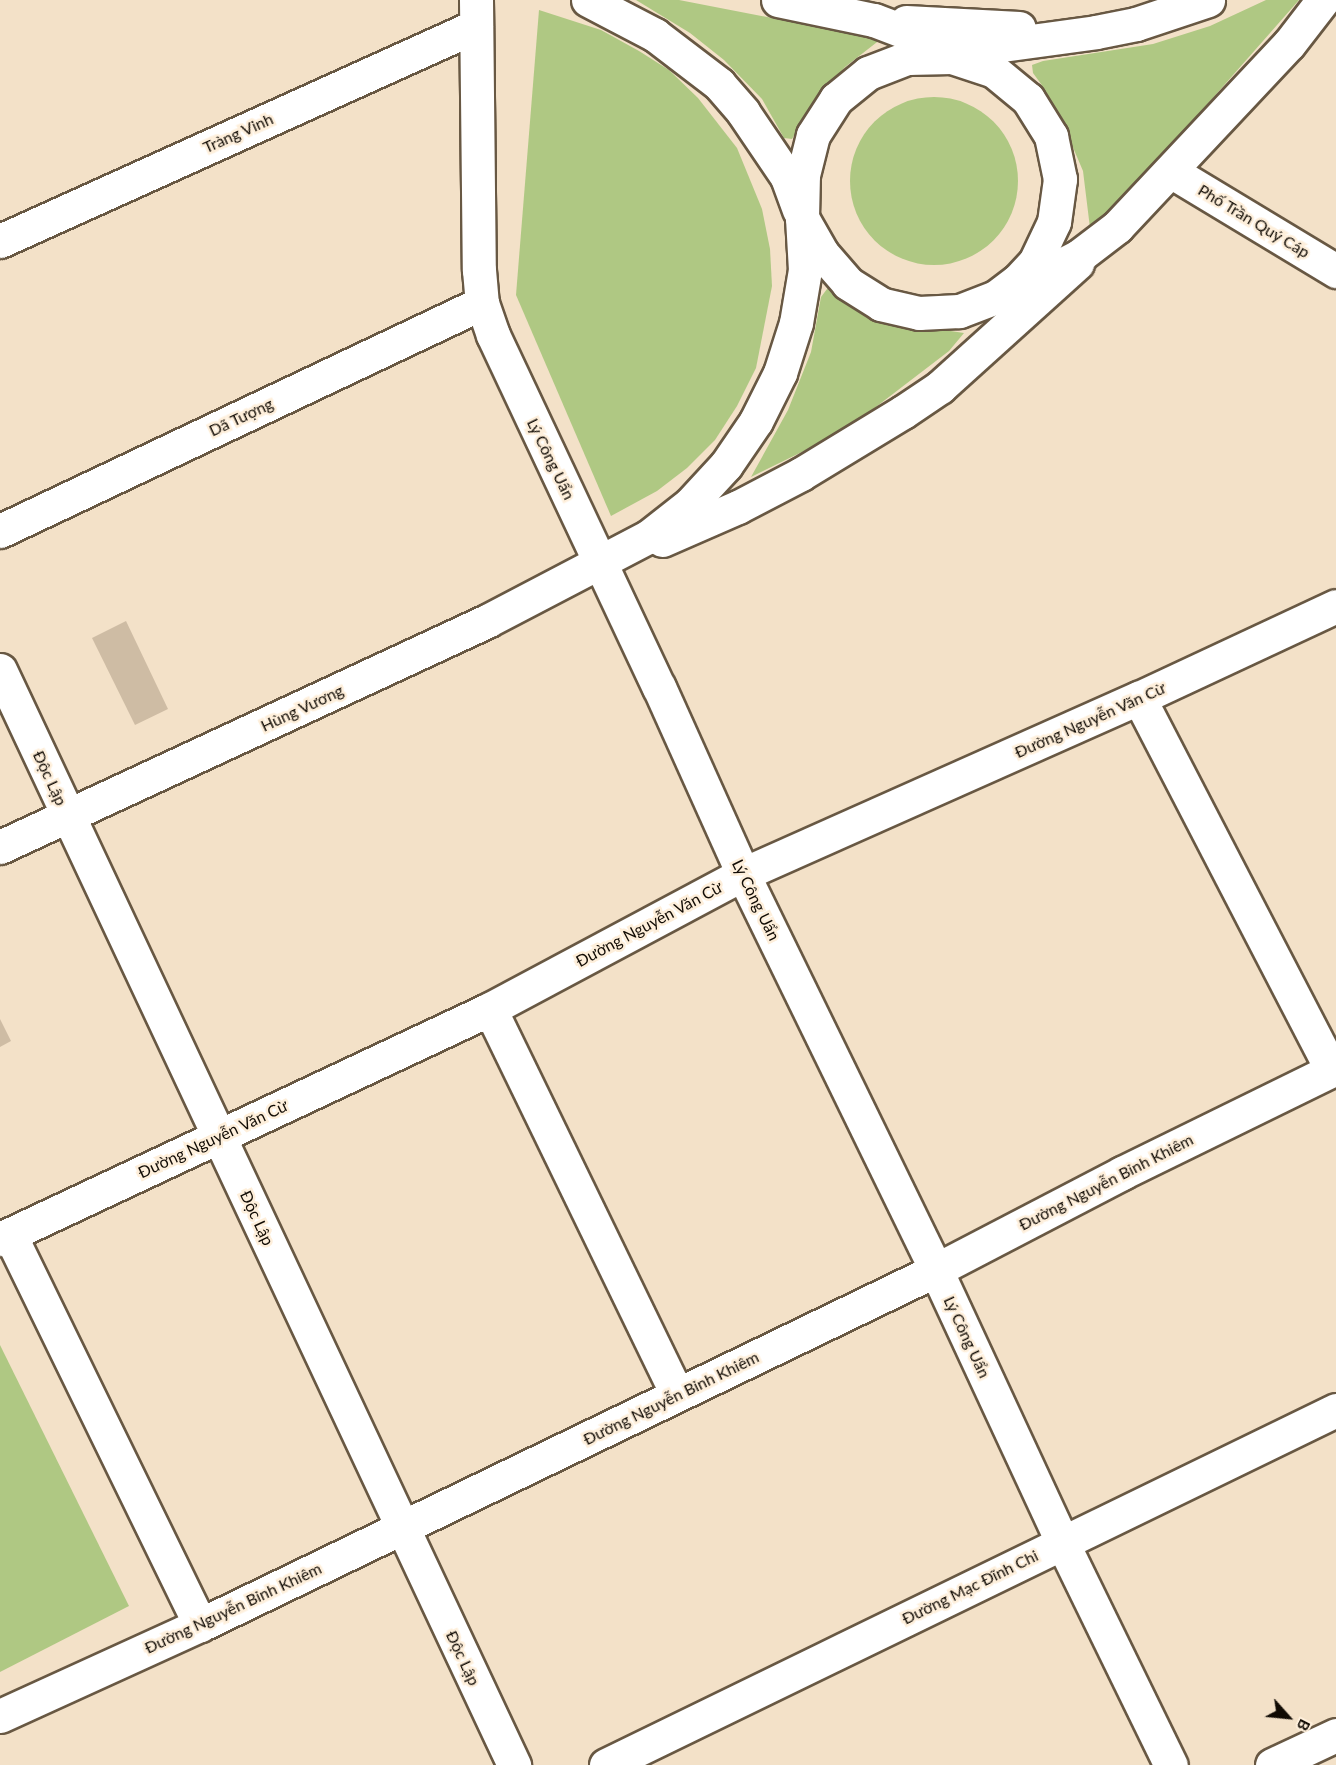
<!DOCTYPE html>
<html>
<head>
<meta charset="utf-8">
<style>
  body { margin:0 }
  #map { position:relative; width:1336px; height:1765px; overflow:hidden; background:#f3e1c8; font-family:Lato,sans-serif }
  div>[style] { position:absolute }
  .green>* { inset:0; background:#afc883 }
  .round { border-radius:50% }
  .building>* { inset:0; background:#cebca4 }
  .roads { filter:drop-shadow(2px 0 #685843) drop-shadow(-2px 0 #685843) drop-shadow(0 2px #685843) drop-shadow(0 -2px #685843) }
  .minor>* { height:33px; margin:-16.5px; padding:0 16.5px; transform-origin:16.5px; border-radius:16.5px; background:#fff }
  .major>* { height:33px; margin:-16.5px; padding:0 16.5px; transform-origin:16.5px; border-radius:16.5px; background:#fff }
  .highway>* { height:33px; margin:-16.5px; padding:0 16.5px; transform-origin:16.5px; border-radius:16.5px; background:#fff }
  span { translate:-50% -50%; white-space:nowrap; text-align:center; line-height:1.15; -webkit-text-stroke:5px #feefdb; paint-order:stroke }
  .street-label { font-size:16px; color:#110b04 }
  .north { position:absolute; left:1258px; top:1687px; width:60px; height:60px; -webkit-text-stroke:4px #feefdb; paint-order:stroke; rotate:117deg; font-size:16px; font-weight:700; line-height:24px; text-align:center; color:#110b04 }
  .north::after { content:''; display:block; margin:auto; width:21px; height:27px; background:#110b04; clip-path:polygon(50% 0,100% 100%,50% 72%,0 100%) }
</style>
</head>
<body>
<div id="map">
  <div class="green">
    <i style="clip-path:polygon(636px 0,679px 0,881px 39px,845px 67px,812px 105px,792px 139px,784px 138px,762px 99px,724px 60px,690px 33px)"></i>
    <i style="clip-path:polygon(1266px 0,1299px 0,1131px 191px,1090px 228px,1083px 171px,1066px 131px,1041px 84px,1033px 73px,1032px 65px,1043px 61px,1153px 44px,1210px 26px)"></i>
    <i style="clip-path:polygon(539px 10px,601px 30px,639px 51px,669px 70px,698px 98px,737px 148px,762px 209px,770px 249px,772px 286px,756px 368px,737px 406px,715px 440px,687px 468px,657px 491px,611px 516px,516px 295px)"></i>
    <i class="round" style="left:850px;top:97px;width:168px;height:168px"></i>
    <i style="clip-path:polygon(830px 285px,904px 324px,964px 333px,949px 351px,868px 413px,810px 448px,751px 477px,788px 410px,811px 352px,821px 297px)"></i>
    <i style="clip-path:polygon(0 1345px,129px 1606px,0 1672px)"></i>
  </div>
  <div class="building">
    <i style="clip-path:polygon(126px 621px,168px 709px,135px 725px,92px 638px)"></i>
    <i style="clip-path:polygon(0 1019px,11px 1041px,0 1047px)"></i>
  </div>
  <div class="roads">
    <div class="minor">
      <i style="left:476px;top:0;width:270px;rotate:89.4deg"></i>
      <i style="left:479px;top:270px;width:33px;rotate:85deg"></i>
      <i style="left:482px;top:303px;width:34px;rotate:71deg"></i>
      <i style="left:493px;top:335px;width:389px;rotate:64.8deg"></i>
      <i style="left:659px;top:687px;width:205px;rotate:65.8deg"></i>
      <i style="left:743px;top:874px;width:441px;rotate:64deg"></i>
      <i style="left:936px;top:1270px;width:300px;rotate:65.1deg"></i>
      <i style="left:1062px;top:1542px;width:248px;rotate:64deg"></i>
      <i style="left:1172px;top:172px;width:192px;rotate:31.1deg"></i>
      <i style="left:0;top:241px;width:522px;rotate:-24.31deg"></i>
      <i style="left:0;top:531px;width:533px;rotate:-25.32deg"></i>
      <i style="left:0;top:670px;width:1210px;rotate:64.85deg"></i>
      <i style="left:1139px;top:698px;width:419px;rotate:62.6deg"></i>
      <i style="left:490px;top:1009px;width:428px;rotate:64.1deg"></i>
      <i style="left:10px;top:1235px;width:434px;rotate:64deg"></i>
      <i style="left:0;top:1239px;width:541px;rotate:-25.14deg"></i>
      <i style="left:490px;top:1009px;width:287px;rotate:-28.1deg"></i>
      <i style="left:743px;top:874px;width:433px;rotate:-24deg"></i>
      <i style="left:1139px;top:698px;width:217px;rotate:-25deg"></i>
      <i style="left:0;top:1716px;width:220px;rotate:-24.5deg"></i>
      <i style="left:200px;top:1625px;width:817px;rotate:-25.75deg"></i>
      <i style="left:936px;top:1270px;width:210px;rotate:-27.5deg"></i>
      <i style="left:1122px;top:1173px;width:238px;rotate:-26.1deg"></i>
      <i style="left:606px;top:1765px;width:812px;rotate:-25.93deg"></i>
      <i style="left:1272px;top:1765px;width:71px;rotate:-25.1deg"></i>
    </div>
    <div class="major">
      <i style="left:662px;top:540px;width:83px;rotate:-23.5deg"></i>
      <i style="left:738px;top:507px;width:71px;rotate:-27.6deg"></i>
      <i style="left:801px;top:474px;width:119px;rotate:-31.3deg"></i>
      <i style="left:903px;top:412px;width:45px;rotate:-34deg"></i>
      <i style="left:940px;top:387px;width:185px;rotate:-42.1deg"></i>
      <i style="left:0;top:847px;width:537px;rotate:-24.89deg"></i>
      <i style="left:487px;top:621px;width:182px;rotate:-27.6deg"></i>
      <i style="left:648px;top:537px;width:53px;rotate:-38.2deg"></i>
      <i style="left:690px;top:504px;width:53px;rotate:-47.3deg"></i>
      <i style="left:726px;top:465px;width:53px;rotate:-55.7deg"></i>
      <i style="left:756px;top:421px;width:54px;rotate:-63.4deg"></i>
      <i style="left:780px;top:373px;width:52px;rotate:-72.3deg"></i>
      <i style="left:796px;top:323px;width:54px;rotate:-80.4deg"></i>
      <i style="left:805px;top:270px;width:52px;rotate:-93.3deg"></i>
    </div>
    <div class="highway">
      <i style="left:588px;top:0;width:76px;rotate:27.6deg"></i>
      <i style="left:655px;top:35px;width:81px;rotate:37.4deg"></i>
      <i style="left:719px;top:84px;width:37px;rotate:49deg"></i>
      <i style="left:743px;top:112px;width:78px;rotate:55.9deg"></i>
      <i style="left:787px;top:177px;width:35px;rotate:70deg"></i>
      <i style="left:778px;top:0;width:98px;rotate:11.8deg"></i>
      <i style="left:874px;top:20px;width:87px;rotate:20.9deg"></i>
      <i style="left:906px;top:22px;width:113px;rotate:3deg"></i>
      <i style="left:907px;top:58px;width:45px;rotate:-1.3deg"></i>
      <i style="left:952px;top:57px;width:44px;rotate:18.4deg"></i>
      <i style="left:994px;top:71px;width:44px;rotate:39.5deg"></i>
      <i style="left:1028px;top:99px;width:44px;rotate:58.1deg"></i>
      <i style="left:1051px;top:136px;width:44px;rotate:78.2deg"></i>
      <i style="left:1060px;top:179px;width:43px;rotate:97.9deg"></i>
      <i style="left:1054px;top:222px;width:44px;rotate:115.4deg"></i>
      <i style="left:1035px;top:262px;width:26px;rotate:133deg"></i>
      <i style="left:1017px;top:281px;width:26px;rotate:143deg"></i>
      <i style="left:996px;top:297px;width:40px;rotate:159deg"></i>
      <i style="left:959px;top:311px;width:40px;rotate:177.1deg"></i>
      <i style="left:919px;top:313px;width:39px;rotate:-167deg"></i>
      <i style="left:881px;top:304px;width:39px;rotate:-148deg"></i>
      <i style="left:848px;top:283px;width:40px;rotate:-131deg"></i>
      <i style="left:822px;top:253px;width:40px;rotate:-119.7deg"></i>
      <i style="left:802px;top:218px;width:43px;rotate:-88.7deg"></i>
      <i style="left:803px;top:175px;width:41px;rotate:-76deg"></i>
      <i style="left:813px;top:135px;width:43px;rotate:-57.4deg"></i>
      <i style="left:836px;top:99px;width:41px;rotate:-39.1deg"></i>
      <i style="left:868px;top:73px;width:42px;rotate:-21deg"></i>
      <i style="left:907px;top:58px;width:191px;rotate:-7.8deg"></i>
      <i style="left:1096px;top:32px;width:41px;rotate:-11.3deg"></i>
      <i style="left:1136px;top:24px;width:76px;rotate:-18.4deg"></i>
      <i style="left:1017px;top:288px;width:70px;rotate:-27.3deg"></i>
      <i style="left:1079px;top:256px;width:48px;rotate:-37.3deg"></i>
      <i style="left:1117px;top:227px;width:251px;rotate:-46.8deg"></i>
      <i style="left:1289px;top:44px;width:56px;rotate:-52.3deg"></i>
    </div>
  </div>
  <div class="street-label">
    <span style="left:238px;top:133px;rotate:-24deg">Tràng Vinh</span>
    <span style="left:1254px;top:221px;rotate:31deg">Phố Trần Quý Cáp</span>
    <span style="left:241px;top:417px;rotate:-25deg">Dã Tượng</span>
    <span style="left:551px;top:459px;rotate:64deg">Lý Công Uẩn</span>
    <span style="left:302px;top:708px;rotate:-25deg">Hùng Vương</span>
    <span style="left:1090px;top:720px;rotate:-24deg">Đường Nguyễn Văn Cừ</span>
    <span style="left:50px;top:778px;rotate:65deg">Độc Lập</span>
    <span style="left:756px;top:900px;rotate:64deg">Lý Công Uẩn</span>
    <span style="left:649px;top:924px;rotate:-28deg">Đường Nguyễn Văn Cừ</span>
    <span style="left:213px;top:1139px;rotate:-25deg">Đường Nguyễn Văn Cừ</span>
    <span style="left:1106px;top:1182px;rotate:-27deg">Đường Nguyễn Bỉnh Khiêm</span>
    <span style="left:257px;top:1218px;rotate:65deg">Độc Lập</span>
    <span style="left:967px;top:1337px;rotate:65deg">Lý Công Uẩn</span>
    <span style="left:671px;top:1398px;rotate:-26deg">Đường Nguyễn Bỉnh Khiêm</span>
    <span style="left:970px;top:1587px;rotate:-26deg">Đường Mạc Đĩnh Chi</span>
    <span style="left:233px;top:1608px;rotate:-25deg">Đường Nguyễn Bỉnh Khiêm</span>
    <span style="left:463px;top:1658px;rotate:65deg">Độc Lập</span>
  </div>
  <div class="north">B</div>
</div>
</body>
</html>
